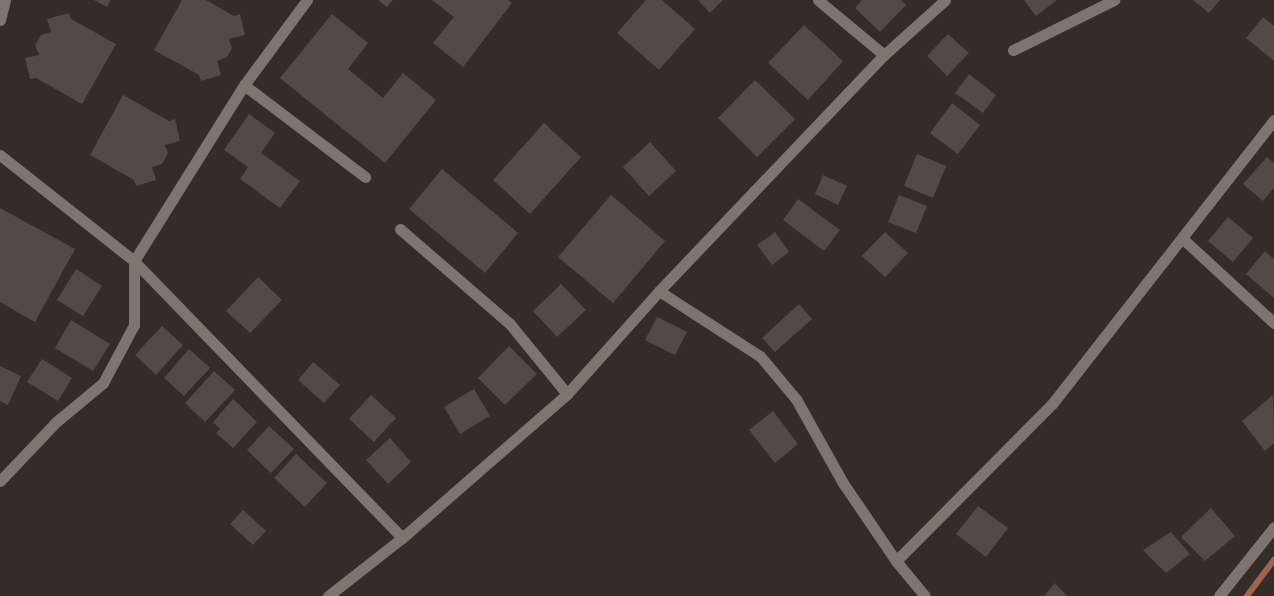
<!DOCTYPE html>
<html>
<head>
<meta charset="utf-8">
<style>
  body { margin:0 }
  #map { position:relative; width:1274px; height:596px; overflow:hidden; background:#342c29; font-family:"Nunito Sans",sans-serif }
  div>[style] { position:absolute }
  .stream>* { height:5.5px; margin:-2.75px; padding:0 2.75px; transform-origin:2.75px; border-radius:2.75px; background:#a0644d }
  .building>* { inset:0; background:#534a47 }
  .minor>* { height:11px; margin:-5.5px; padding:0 5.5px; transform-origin:5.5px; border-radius:5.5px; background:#7e7470 }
  .tertiary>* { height:11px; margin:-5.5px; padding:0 5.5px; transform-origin:5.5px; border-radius:5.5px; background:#7e7470 }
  span { translate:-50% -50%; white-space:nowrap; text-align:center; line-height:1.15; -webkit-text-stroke:3px #342c29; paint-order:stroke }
</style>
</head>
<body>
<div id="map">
  <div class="stream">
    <i style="left:1247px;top:596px;width:45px;rotate:-53.1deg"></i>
  </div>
  <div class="building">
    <i style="clip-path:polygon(94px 0,111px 0,107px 7px)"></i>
    <i style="clip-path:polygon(182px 0,206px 0,234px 16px,240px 14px,245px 35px,229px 39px,232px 48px,227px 57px,217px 61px,221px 75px,201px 81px,199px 75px,154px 50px)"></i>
    <i style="clip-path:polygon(378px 0,393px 0,387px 7px)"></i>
    <i style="clip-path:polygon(432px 0,508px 0,512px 3px,463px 67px,433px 43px,454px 17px)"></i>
    <i style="clip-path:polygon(646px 0,662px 0,695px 29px,659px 70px,617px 33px)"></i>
    <i style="clip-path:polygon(698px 0,723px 0,710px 13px)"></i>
    <i style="clip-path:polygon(862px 0,901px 0,906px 5px,880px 32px,855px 8px)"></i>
    <i style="clip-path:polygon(1024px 0,1057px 0,1036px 16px)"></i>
    <i style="clip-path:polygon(1193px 0,1220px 0,1209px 13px)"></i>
    <i style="clip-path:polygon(69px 13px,71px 19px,116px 44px,82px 104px,36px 78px,30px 79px,25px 58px,39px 55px,35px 45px,41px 35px,51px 32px,47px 19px)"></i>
    <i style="clip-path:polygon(332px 14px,368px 43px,348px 69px,383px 98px,403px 73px,436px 100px,385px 163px,280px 78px)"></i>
    <i style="clip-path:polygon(1263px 17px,1274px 26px,1274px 61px,1246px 38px)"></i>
    <i style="clip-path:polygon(804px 25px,843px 61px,808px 100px,768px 63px)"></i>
    <i style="clip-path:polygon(948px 34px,969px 53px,947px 76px,927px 56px)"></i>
    <i style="clip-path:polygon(969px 74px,996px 95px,983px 113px,955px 93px)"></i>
    <i style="clip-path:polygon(755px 80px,795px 119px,757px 157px,718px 118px)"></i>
    <i style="clip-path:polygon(123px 95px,169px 121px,175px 119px,180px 141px,165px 145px,168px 153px,162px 164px,152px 167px,156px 180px,136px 186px,134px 180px,90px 155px)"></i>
    <i style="clip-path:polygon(952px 103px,980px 125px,958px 154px,930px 133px)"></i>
    <i style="clip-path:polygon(249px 114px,275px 133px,261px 153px,300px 181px,280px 208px,240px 179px,248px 167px,224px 150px)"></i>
    <i style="clip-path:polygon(544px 123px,581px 157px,530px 214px,493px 180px)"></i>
    <i style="clip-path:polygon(650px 142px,676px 171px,649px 196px,623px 167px)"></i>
    <i style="clip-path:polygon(917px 154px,946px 166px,933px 198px,904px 186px)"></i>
    <i style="clip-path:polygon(1267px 157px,1274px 163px,1274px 188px,1263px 201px,1243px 184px)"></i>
    <i style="clip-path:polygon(442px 169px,518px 233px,485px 273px,409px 209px)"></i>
    <i style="clip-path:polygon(823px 175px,847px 186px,838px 205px,815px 194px)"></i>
    <i style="clip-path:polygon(611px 195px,665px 241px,613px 303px,558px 257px)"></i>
    <i style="clip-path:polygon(899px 195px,927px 206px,916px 233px,888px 222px)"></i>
    <i style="clip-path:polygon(798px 199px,840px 230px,824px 251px,783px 220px)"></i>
    <i style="clip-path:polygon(0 208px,75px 249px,35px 322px,0 302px)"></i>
    <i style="clip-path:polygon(1228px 217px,1253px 238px,1233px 262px,1208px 241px)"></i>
    <i style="clip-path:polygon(775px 232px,789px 252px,772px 265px,757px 245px)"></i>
    <i style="clip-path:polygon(885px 232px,908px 253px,885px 277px,862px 256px)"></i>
    <i style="clip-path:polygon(1265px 251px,1274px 259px,1274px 298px,1246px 274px)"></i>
    <i style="clip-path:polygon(76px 269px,102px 286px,83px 316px,57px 300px)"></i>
    <i style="clip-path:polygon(258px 277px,282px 300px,250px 333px,226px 311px)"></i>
    <i style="clip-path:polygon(561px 284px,586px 310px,557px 337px,533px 311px)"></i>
    <i style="clip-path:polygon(799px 304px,812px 319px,775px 352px,762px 338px)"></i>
    <i style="clip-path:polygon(657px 317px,687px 332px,675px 355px,645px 340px)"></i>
    <i style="clip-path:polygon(71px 320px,110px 344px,93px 371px,55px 348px)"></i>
    <i style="clip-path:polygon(162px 326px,183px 345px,156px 375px,135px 355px)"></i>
    <i style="clip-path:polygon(509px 346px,537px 374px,505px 405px,478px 378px)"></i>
    <i style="clip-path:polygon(189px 349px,210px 368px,184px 396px,164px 378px)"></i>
    <i style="clip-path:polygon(42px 359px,72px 378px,58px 401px,27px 382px)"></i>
    <i style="clip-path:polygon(313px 362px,340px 385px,324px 403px,298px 380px)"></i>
    <i style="clip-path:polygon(0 366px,21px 376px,8px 405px,0 401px)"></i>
    <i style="clip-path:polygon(214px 371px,235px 390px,205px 422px,185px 403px)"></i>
    <i style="clip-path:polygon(474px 389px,490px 416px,460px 434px,444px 407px)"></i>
    <i style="clip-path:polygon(371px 395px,396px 418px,374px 442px,349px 419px)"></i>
    <i style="clip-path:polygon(1273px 395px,1274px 443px,1265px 451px,1242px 421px)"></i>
    <i style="clip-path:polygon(233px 399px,257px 422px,233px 448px,216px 433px,220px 429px,213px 422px)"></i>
    <i style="clip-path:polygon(773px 411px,798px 444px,775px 463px,749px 430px)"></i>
    <i style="clip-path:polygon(269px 426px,294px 449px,271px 473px,247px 450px)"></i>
    <i style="clip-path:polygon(390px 438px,411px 462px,388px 484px,366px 460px)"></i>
    <i style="clip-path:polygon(296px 454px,327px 483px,305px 507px,274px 478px)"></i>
    <i style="clip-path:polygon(978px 506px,1008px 528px,986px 557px,956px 534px)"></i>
    <i style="clip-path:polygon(1211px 508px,1235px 536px,1205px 561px,1181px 537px)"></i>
    <i style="clip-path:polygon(243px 510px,266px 531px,253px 545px,230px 524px)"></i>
    <i style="clip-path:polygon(1171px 532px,1190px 554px,1166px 573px,1143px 550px)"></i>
    <i style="clip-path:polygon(1055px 583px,1067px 596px,1044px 596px)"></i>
  </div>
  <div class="minor">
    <i style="left:818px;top:0;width:86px;rotate:39.8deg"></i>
    <i style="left:1013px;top:50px;width:113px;rotate:-26.3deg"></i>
    <i style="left:244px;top:85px;width:152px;rotate:37.2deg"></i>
    <i style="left:0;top:155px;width:171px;rotate:38.3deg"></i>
    <i style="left:134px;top:261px;width:385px;rotate:45.9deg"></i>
    <i style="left:400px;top:229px;width:145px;rotate:40.8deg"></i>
    <i style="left:510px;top:324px;width:90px;rotate:50.8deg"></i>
    <i style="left:1183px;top:239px;width:124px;rotate:42.7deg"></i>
    <i style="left:659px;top:291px;width:120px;rotate:32.8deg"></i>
    <i style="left:760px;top:356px;width:56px;rotate:50.1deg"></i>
    <i style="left:796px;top:399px;width:96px;rotate:60.8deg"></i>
    <i style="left:843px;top:483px;width:94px;rotate:55.8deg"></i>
    <i style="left:896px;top:561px;width:45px;rotate:50.4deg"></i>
    <i style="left:0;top:481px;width:81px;rotate:-46.5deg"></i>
    <i style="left:56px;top:422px;width:61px;rotate:-39.7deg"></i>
    <i style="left:103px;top:383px;width:66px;rotate:-61.9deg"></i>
    <i style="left:134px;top:325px;width:64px;rotate:-90deg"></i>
    <i style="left:134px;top:261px;width:208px;rotate:-58deg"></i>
    <i style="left:244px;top:85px;width:106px;rotate:-53.5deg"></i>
    <i style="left:896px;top:561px;width:221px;rotate:-45.2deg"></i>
    <i style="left:1052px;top:404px;width:360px;rotate:-52deg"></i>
    <i style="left:328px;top:596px;width:94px;rotate:-38.1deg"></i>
    <i style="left:402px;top:538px;width:219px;rotate:-41.1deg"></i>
    <i style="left:567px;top:394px;width:138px;rotate:-48.2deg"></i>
    <i style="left:659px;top:291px;width:326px;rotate:-46.4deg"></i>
    <i style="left:884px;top:55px;width:82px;rotate:-42deg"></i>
    <i style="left:1219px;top:596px;width:88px;rotate:-51.4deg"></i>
  </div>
  <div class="tertiary">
    <i style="left:0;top:20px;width:21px;rotate:-76deg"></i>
  </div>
</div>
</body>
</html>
